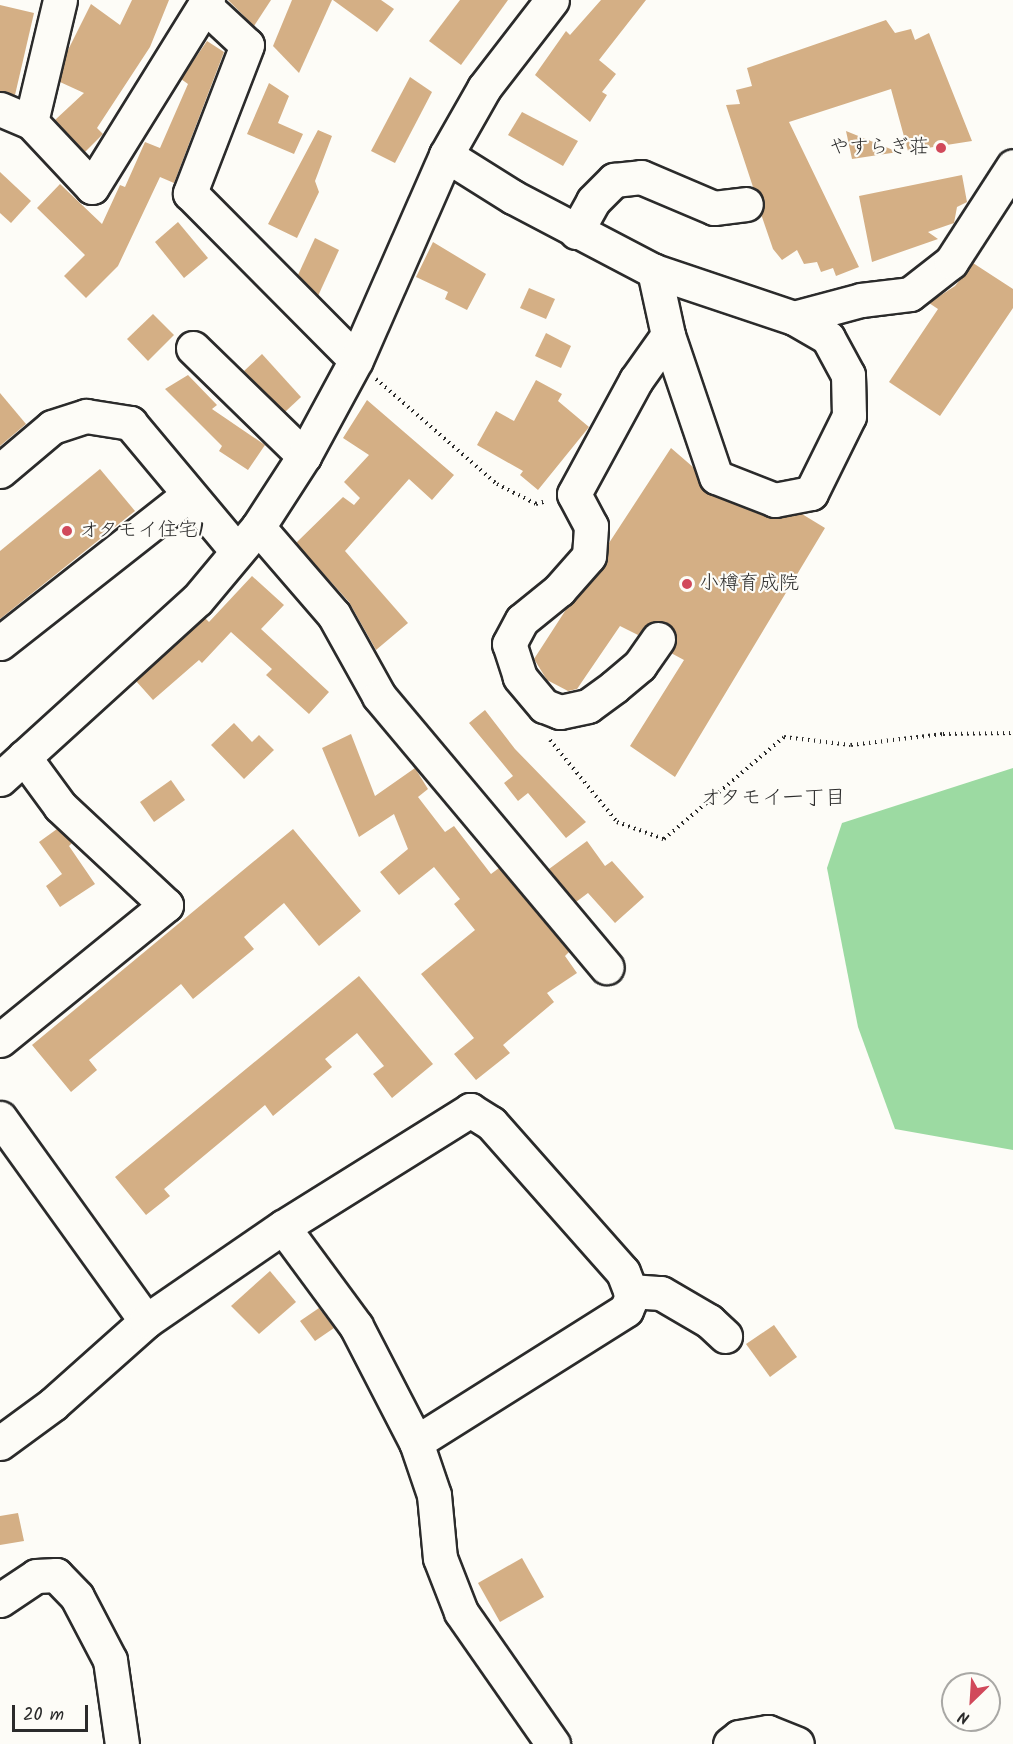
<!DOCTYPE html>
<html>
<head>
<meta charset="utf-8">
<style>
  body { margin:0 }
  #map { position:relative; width:1013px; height:1744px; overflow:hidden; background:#fdfcf7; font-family:Kalam,"Klee One",sans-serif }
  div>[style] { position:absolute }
  .green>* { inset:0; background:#9cdaa2 }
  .building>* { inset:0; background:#d4af85 }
  .path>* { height:4px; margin-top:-2px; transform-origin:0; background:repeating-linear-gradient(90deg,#2b2b2b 0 1.5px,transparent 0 6px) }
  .roads { filter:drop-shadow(2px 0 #2b2b2b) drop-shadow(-2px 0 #2b2b2b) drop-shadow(0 2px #2b2b2b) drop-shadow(0 -2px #2b2b2b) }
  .minor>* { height:33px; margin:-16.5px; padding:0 16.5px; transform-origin:16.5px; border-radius:16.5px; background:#fdfcf7 }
  .dots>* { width:16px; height:16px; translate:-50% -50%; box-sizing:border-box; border:3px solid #fdfcf7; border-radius:50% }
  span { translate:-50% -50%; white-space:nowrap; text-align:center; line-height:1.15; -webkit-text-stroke:4.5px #fdfcf7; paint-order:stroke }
  .poi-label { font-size:20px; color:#2b2b2b }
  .right { translate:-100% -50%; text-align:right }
  .left { translate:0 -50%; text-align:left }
  .neighbourhood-label { font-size:21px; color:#2b2b2b }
  .north { position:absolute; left:941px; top:1672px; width:60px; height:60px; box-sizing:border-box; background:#fdfcf7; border:2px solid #a9a8a5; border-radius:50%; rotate:205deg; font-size:16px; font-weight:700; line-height:24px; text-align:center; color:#2b2b2b }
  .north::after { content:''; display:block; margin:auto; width:21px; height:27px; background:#d1495b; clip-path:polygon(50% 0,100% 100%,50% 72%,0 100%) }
  .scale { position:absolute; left:12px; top:1705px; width:76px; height:27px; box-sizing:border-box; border:3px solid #2b2b2b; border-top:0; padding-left:8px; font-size:18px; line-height:21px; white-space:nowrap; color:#2b2b2b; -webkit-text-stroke:4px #fdfcf7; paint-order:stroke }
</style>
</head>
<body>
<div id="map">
  <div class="green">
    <i style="clip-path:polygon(1013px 768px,1013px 1150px,895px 1129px,858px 1027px,827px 868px,842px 823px)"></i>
  </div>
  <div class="building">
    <i style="clip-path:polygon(132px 0,169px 0,150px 47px,97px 128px,103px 134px,85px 152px,55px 120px,84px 93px,60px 82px,66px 54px,91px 4px,120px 25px)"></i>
    <i style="clip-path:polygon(228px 0,271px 0,254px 26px)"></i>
    <i style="clip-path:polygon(292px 0,332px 0,299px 73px,273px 46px)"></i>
    <i style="clip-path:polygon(333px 0,381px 0,394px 9px,377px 32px)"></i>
    <i style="clip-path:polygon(460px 0,508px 0,461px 65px,429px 41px)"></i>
    <i style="clip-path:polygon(601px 0,646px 0,599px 60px,616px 74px,602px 92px,607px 95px,590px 122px,535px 75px,566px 31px,570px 35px)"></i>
    <i style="clip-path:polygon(0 5px,34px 13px,15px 95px,0 91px)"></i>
    <i style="clip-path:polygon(886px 20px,895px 33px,911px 29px,915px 40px,929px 33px,972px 141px,908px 151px,891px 89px,789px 122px,859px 267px,836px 276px,833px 268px,821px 272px,817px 262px,804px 264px,797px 250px,782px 260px,773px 249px,761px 214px,764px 201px,753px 187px,726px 105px,740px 104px,736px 90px,752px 86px,747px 68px)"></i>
    <i style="clip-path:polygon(207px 41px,224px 52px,174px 183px,160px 177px,118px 266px,86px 298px,64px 276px,85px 255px,37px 208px,60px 184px,102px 224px,120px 185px,125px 187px,145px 142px,160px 148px,188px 84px,181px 79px)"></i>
    <i style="clip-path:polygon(410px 77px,432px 92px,395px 163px,371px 151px)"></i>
    <i style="clip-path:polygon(269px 83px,289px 96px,278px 123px,303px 134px,294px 154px,247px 134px)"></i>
    <i style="clip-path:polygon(522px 112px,578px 141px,563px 166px,508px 135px)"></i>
    <i style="clip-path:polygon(318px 130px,332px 136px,315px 181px,319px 192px,297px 238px,268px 224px)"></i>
    <i style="clip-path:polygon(846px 131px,898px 152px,852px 159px)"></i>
    <i style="clip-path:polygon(0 172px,31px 201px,11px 223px,0 213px)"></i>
    <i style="clip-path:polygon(962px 175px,967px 202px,957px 207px,954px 223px,928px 232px,938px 239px,872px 262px,859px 196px)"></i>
    <i style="clip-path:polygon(178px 222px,208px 258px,184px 278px,155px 242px)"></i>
    <i style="clip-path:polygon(315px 238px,339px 250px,318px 296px,298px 275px)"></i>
    <i style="clip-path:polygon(433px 242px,486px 274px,467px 310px,445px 299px,448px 292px,416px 277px)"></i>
    <i style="clip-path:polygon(973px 263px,1013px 289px,1013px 308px,940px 416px,889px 382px,938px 309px,929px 303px,955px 286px)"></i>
    <i style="clip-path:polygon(529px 288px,555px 299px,546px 319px,520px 308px)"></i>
    <i style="clip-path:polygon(153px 314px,174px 335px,148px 361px,127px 339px)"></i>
    <i style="clip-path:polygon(546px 333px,571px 346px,561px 368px,535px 356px)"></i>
    <i style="clip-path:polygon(262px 354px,301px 397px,285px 412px,244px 371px)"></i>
    <i style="clip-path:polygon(188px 375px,217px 405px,212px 409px,265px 445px,248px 470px,219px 451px,222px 446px,165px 389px)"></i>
    <i style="clip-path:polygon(536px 380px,562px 394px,558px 401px,589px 427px,538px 490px,520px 475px,523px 471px,477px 445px,496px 411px,514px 421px)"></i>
    <i style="clip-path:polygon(0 393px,26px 424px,0 446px)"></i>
    <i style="clip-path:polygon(367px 400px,454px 475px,432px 500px,409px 479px,345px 551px,408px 623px,376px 650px,349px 602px,296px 543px,343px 497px,354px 505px,360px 498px,344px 482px,369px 455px,343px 438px)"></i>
    <i style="clip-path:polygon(671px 448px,693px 467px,709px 494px,769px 518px,802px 514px,825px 528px,675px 777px,630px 746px,684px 660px,671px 653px,677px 640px,669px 624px,651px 622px,638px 635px,620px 626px,577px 689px,568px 691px,547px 680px,534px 659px,567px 608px,603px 568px,609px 543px)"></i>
    <i style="clip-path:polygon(100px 469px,135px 511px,0 619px,0 551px)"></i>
    <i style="clip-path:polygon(252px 576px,284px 605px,261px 629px,329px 692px,309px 714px,266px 675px,272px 669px,231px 632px,202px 663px,199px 660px,153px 700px,136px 681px,205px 618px,209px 622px)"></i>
    <i style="clip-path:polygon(485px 710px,515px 749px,586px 822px,566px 838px,528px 793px,518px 801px,504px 783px,513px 776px,469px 723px)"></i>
    <i style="clip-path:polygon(234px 723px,252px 742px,259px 735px,274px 750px,244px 779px,211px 745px)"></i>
    <i style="clip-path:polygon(351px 734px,375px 796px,415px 768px,428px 789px,418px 797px,445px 832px,454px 826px,491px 874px,499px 868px,569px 952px,565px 956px,577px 973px,547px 993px,554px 1002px,503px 1045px,510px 1053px,476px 1080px,454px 1054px,474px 1038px,421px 974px,475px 930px,454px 904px,460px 899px,434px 867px,399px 895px,380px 872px,408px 849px,394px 814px,359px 837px,322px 748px)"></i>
    <i style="clip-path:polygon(171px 780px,185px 800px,154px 822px,140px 802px)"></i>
    <i style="clip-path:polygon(57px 829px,72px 843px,69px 846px,95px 884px,60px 907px,46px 886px,62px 874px,39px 842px)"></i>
    <i style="clip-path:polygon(293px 829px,361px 911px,319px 946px,284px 903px,244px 937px,254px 949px,193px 999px,181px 984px,89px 1060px,97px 1070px,71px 1092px,32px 1045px)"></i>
    <i style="clip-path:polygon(587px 841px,605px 866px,612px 861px,644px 897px,615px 923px,588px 893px,576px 902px,549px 869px)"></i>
    <i style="clip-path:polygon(359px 976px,433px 1064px,392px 1098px,373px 1074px,384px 1066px,357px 1033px,325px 1059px,332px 1067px,273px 1116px,265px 1105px,164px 1189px,170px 1196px,146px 1215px,115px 1177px)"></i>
    <i style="clip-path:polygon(270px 1271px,296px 1302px,259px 1334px,231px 1306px)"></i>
    <i style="clip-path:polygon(319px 1308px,334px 1328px,315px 1341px,300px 1321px)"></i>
    <i style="clip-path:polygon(774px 1325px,797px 1357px,770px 1377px,746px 1344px)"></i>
    <i style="clip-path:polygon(18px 1513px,24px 1541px,0 1545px,0 1516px)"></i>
    <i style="clip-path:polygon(522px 1558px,544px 1597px,500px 1622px,478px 1583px)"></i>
  </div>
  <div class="path">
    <i style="left:376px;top:379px;width:160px;rotate:41deg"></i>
    <i style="left:497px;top:484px;width:44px;rotate:27.1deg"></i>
    <i style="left:536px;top:504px;width:11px;rotate:-15deg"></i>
    <i style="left:550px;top:740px;width:106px;rotate:50.7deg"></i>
    <i style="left:617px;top:822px;width:50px;rotate:19.9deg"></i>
    <i style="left:664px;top:839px;width:157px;rotate:-40.4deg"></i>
    <i style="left:784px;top:737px;width:67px;rotate:6.8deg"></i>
    <i style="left:851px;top:745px;width:93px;rotate:-6.8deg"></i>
    <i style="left:943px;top:734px;width:70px;rotate:-0.8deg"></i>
  </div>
  <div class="roads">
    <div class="minor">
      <i style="left:60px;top:0;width:125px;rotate:103.4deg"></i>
      <i style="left:31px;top:122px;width:89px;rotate:46.8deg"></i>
      <i style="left:92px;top:187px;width:220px;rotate:-58.2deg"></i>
      <i style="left:205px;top:6px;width:57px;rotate:42.9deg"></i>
      <i style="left:247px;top:45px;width:159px;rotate:111.1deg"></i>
      <i style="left:190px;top:193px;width:235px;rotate:45.2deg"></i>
      <i style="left:0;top:109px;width:34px;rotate:23deg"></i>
      <i style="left:446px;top:155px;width:79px;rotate:32.1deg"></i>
      <i style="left:513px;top:197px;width:159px;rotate:27.7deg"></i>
      <i style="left:654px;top:271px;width:148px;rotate:18.6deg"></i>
      <i style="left:794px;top:318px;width:39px;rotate:30deg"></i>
      <i style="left:828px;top:338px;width:42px;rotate:61.6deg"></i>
      <i style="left:848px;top:375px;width:41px;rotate:88.6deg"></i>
      <i style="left:849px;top:416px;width:86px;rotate:116.3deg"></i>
      <i style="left:811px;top:493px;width:37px;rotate:169deg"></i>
      <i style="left:775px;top:500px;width:63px;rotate:-158.7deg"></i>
      <i style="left:716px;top:477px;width:150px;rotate:-108.7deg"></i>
      <i style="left:668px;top:335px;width:66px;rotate:-102.3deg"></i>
      <i style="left:576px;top:232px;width:35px;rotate:-61deg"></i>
      <i style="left:593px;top:201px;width:30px;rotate:-45deg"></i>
      <i style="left:614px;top:180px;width:27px;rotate:-6deg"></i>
      <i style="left:641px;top:177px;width:79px;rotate:23deg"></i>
      <i style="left:714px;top:208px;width:32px;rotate:-7deg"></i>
      <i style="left:794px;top:318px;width:69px;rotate:-15deg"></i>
      <i style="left:861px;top:300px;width:49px;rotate:-7deg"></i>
      <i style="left:910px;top:294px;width:52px;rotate:-38deg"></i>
      <i style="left:951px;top:262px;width:114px;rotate:-57.1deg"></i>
      <i style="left:193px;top:348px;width:155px;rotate:44.2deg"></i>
      <i style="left:0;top:471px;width:68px;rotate:-40.2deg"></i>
      <i style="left:52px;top:427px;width:36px;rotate:-18deg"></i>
      <i style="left:86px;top:416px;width:45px;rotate:9deg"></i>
      <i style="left:130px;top:423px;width:167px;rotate:50.1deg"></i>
      <i style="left:258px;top:527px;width:116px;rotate:49.2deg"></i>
      <i style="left:334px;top:615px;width:93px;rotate:60.9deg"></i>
      <i style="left:379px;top:696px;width:354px;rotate:50deg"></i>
      <i style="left:658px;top:639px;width:32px;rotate:125deg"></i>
      <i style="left:640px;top:665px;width:34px;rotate:140deg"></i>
      <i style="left:614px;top:687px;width:32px;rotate:144deg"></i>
      <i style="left:588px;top:706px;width:29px;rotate:168deg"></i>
      <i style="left:560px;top:712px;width:17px;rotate:-159deg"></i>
      <i style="left:544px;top:706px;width:38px;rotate:-130deg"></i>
      <i style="left:520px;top:677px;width:35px;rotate:-108deg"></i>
      <i style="left:509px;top:644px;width:27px;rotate:-62deg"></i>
      <i style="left:522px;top:620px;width:48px;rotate:-39deg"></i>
      <i style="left:559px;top:590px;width:45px;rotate:-48.6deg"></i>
      <i style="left:589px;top:556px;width:30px;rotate:-86deg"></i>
      <i style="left:591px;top:526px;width:36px;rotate:-118deg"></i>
      <i style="left:574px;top:494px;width:130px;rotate:-61.5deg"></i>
      <i style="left:636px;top:380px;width:55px;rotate:-54.6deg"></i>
      <i style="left:0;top:643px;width:239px;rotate:-38.2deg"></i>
      <i style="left:0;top:779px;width:266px;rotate:-42.3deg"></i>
      <i style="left:197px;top:600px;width:95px;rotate:-50.1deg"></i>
      <i style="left:258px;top:527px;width:85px;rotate:-57.1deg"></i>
      <i style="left:304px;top:456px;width:109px;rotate:-61.6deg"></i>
      <i style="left:356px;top:360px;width:224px;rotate:-66.3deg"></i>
      <i style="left:446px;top:155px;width:77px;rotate:-60.4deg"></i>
      <i style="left:484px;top:88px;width:111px;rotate:-52.3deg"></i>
      <i style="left:0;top:1040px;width:214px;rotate:-39.1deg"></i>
      <i style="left:166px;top:905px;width:145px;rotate:-137deg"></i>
      <i style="left:60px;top:806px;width:61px;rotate:-126.3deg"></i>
      <i style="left:0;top:1118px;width:250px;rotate:54.3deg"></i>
      <i style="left:283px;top:1227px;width:123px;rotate:53.6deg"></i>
      <i style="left:356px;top:1326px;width:131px;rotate:62.7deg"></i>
      <i style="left:416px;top:1442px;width:56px;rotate:71.2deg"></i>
      <i style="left:434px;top:1495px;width:63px;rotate:84.6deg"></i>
      <i style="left:440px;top:1558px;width:58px;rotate:68.7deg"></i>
      <i style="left:461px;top:1612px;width:161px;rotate:55.1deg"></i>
      <i style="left:630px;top:1291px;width:31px;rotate:4deg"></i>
      <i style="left:661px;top:1293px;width:56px;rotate:30.3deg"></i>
      <i style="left:709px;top:1321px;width:22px;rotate:43deg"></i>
      <i style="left:0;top:1443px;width:66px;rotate:-36.3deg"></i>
      <i style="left:53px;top:1404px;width:125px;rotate:-41.7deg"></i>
      <i style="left:146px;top:1321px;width:166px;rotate:-34.5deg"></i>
      <i style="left:283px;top:1227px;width:221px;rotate:-32deg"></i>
      <i style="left:470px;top:1110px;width:25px;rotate:32deg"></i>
      <i style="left:491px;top:1123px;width:199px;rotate:48.5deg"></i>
      <i style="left:623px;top:1272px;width:26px;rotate:69deg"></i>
      <i style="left:632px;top:1296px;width:15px;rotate:113deg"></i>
      <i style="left:626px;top:1310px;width:248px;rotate:147.8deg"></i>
      <i style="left:0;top:1600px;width:43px;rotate:-33.7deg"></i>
      <i style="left:36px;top:1576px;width:20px;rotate:-3deg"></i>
      <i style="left:56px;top:1575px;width:30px;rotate:46deg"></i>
      <i style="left:77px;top:1597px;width:71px;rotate:62.4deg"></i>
      <i style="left:110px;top:1660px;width:85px;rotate:81.9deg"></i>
      <i style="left:730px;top:1744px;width:11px;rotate:-38deg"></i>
      <i style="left:739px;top:1737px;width:29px;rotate:-10deg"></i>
      <i style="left:768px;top:1732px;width:31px;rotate:22deg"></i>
    </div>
  </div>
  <div class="dots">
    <i style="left:941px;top:148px;background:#d1495b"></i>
    <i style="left:67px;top:531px;background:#d1495b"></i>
    <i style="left:687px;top:584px;background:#d1495b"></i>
  </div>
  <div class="poi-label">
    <span class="right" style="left:929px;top:148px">やすらぎ荘</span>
    <span class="left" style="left:79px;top:531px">オタモイ住宅1</span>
    <span class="left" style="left:699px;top:584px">小樽育成院</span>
  </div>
  <div class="neighbourhood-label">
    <span style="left:773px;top:799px">オタモイ一丁目</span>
  </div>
  <div class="north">N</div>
  <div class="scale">20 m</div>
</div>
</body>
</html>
